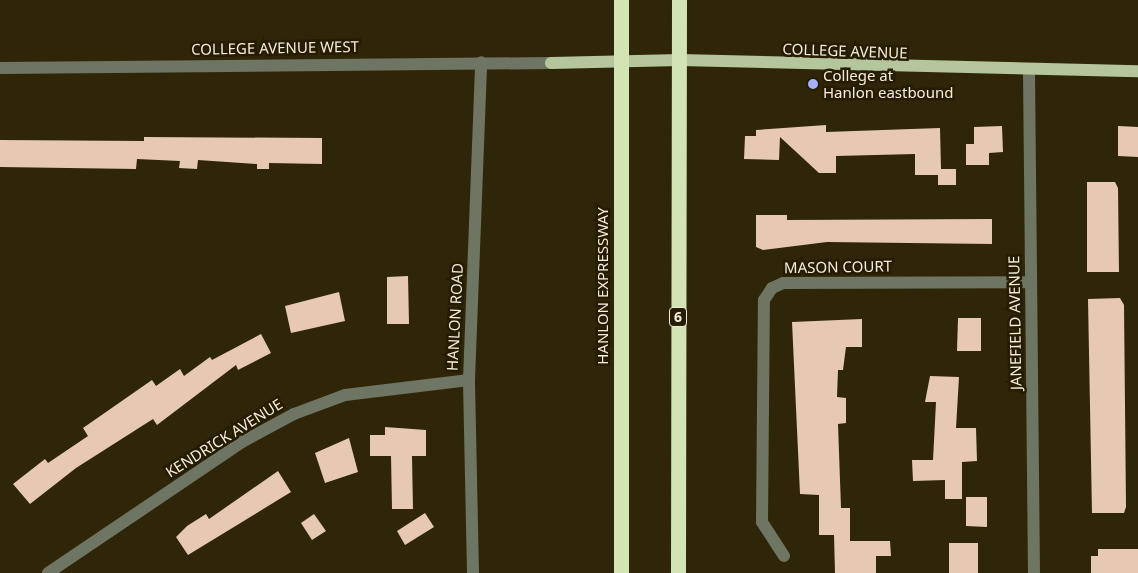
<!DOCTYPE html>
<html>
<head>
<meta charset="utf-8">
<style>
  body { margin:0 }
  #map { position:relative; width:1138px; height:573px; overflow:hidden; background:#2f2609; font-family:"Noto Sans",sans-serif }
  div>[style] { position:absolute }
  .building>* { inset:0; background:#e7c8b3 }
  .minor>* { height:12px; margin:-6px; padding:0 6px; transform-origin:6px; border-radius:6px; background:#6e7562 }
  .major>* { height:12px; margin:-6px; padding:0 6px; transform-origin:6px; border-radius:6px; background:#b5c59c }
  .highway>* { height:15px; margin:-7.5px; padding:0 7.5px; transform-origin:7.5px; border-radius:7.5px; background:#d2e4b3 }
  .dots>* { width:14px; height:14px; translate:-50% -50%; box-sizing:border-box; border:2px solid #251c01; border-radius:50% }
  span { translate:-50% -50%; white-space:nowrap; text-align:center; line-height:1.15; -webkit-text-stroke:5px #251c01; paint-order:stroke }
  .shield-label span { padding:1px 4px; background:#251c01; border:1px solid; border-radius:4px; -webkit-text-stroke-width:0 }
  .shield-label { font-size:14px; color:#f3eddc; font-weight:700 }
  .street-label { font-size:15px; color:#f3eddc }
  .poi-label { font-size:15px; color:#f3eddc }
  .left { translate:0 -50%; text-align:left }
</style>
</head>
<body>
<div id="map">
  <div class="building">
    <i style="clip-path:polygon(826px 125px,826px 132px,940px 128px,941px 169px,956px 169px,956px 185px,938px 185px,938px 175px,915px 175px,915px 154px,836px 156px,836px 173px,819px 173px,780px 137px,779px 160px,744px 159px,745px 136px,756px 136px,756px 130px)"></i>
    <i style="clip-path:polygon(1002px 126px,1003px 152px,989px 153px,989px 165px,966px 165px,966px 144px,974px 144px,974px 127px)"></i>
    <i style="clip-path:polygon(1118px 126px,1138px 127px,1138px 157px,1118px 156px)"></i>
    <i style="clip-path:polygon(144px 137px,322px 138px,322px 164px,269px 163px,269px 169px,257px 169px,257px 164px,198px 160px,197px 169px,179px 168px,180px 161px,137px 159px,136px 169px,0 167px,0 140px,144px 141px)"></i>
    <i style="clip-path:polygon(1087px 182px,1115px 182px,1118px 188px,1119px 272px,1087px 272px)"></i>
    <i style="clip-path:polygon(756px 215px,787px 215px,787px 220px,992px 219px,992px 244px,827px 242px,763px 250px,756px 247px)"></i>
    <i style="clip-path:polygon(408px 276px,409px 324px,387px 324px,387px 277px)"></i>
    <i style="clip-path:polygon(339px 292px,345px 321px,291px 333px,285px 306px)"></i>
    <i style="clip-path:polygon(1120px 298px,1124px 305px,1126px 507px,1124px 513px,1092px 513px,1088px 299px)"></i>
    <i style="clip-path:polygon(958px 318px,981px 318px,981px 351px,957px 351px)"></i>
    <i style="clip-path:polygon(862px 319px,862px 347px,846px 347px,843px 370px,838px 370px,837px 397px,846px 398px,846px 423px,838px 424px,841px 508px,850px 508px,850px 541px,890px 541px,891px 556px,876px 556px,876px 573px,835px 573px,834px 535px,819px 535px,819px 495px,800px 494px,792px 322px)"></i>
    <i style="clip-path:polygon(261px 334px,271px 353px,238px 370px,236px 365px,157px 425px,153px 419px,76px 468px,30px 504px,13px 484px,45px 459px,48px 463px,88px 436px,83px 428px,152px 380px,156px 386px,180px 369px,184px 376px,210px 357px,212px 360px)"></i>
    <i style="clip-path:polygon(930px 376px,959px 377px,956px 428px,976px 428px,977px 461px,962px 462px,962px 499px,945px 499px,945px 480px,913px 481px,912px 460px,933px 460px,936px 402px,925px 402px)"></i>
    <i style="clip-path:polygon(385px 427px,426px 430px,426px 456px,412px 456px,413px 509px,392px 509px,391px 456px,370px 456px,370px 435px,385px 435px)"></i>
    <i style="clip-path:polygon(349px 438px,358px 472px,325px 483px,315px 453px)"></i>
    <i style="clip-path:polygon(278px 471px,291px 492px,188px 555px,176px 537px,187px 526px,206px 514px,209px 519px)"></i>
    <i style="clip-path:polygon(966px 497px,987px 497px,987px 527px,966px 526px)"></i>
    <i style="clip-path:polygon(425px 513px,434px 527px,405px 545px,397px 531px)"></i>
    <i style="clip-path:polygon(314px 514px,326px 531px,312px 540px,301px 523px)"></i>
    <i style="clip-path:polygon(949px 543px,978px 543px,978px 573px,949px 573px)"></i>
    <i style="clip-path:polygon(1098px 549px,1138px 549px,1138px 573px,1091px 573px,1091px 556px,1098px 556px)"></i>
  </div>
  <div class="minor">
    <i style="left:0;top:68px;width:551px;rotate:-0.52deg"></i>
    <i style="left:1029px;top:72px;width:501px;rotate:89.43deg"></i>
    <i style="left:784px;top:556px;width:40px;rotate:-122.9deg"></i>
    <i style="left:762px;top:522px;width:222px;rotate:-89.5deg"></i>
    <i style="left:764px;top:300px;width:14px;rotate:-56deg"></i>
    <i style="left:772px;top:288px;width:12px;rotate:-24deg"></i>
    <i style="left:783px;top:283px;width:248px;rotate:-0.2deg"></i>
    <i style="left:48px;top:573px;width:234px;rotate:-34deg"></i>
    <i style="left:242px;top:442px;width:59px;rotate:-28.3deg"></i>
    <i style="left:294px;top:414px;width:54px;rotate:-20.4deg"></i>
    <i style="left:345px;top:395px;width:125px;rotate:-6.9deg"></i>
    <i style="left:473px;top:573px;width:193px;rotate:-91.2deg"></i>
    <i style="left:469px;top:380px;width:318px;rotate:-87.8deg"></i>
  </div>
  <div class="major">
    <i style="left:551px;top:63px;width:129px;rotate:-1.3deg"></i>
    <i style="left:680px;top:60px;width:458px;rotate:1.4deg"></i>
  </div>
  <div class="highway">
    <i style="left:621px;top:573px;width:573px;rotate:-90deg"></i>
    <i style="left:678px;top:573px;width:573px;rotate:-89.9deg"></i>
  </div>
  <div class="dots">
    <i style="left:813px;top:84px;background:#a8b0fc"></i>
  </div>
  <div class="shield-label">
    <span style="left:678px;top:317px">6</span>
  </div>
  <div class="street-label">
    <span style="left:275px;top:48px;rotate:-1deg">COLLEGE AVENUE WEST</span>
    <span style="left:845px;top:51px;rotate:2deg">COLLEGE AVENUE</span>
    <span style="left:838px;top:267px;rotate:-1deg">MASON COURT</span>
    <span style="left:603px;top:286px;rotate:-90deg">HANLON EXPRESSWAY</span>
    <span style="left:455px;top:317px;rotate:-87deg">HANLON ROAD</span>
    <span style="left:1015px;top:323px;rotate:-91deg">JANEFIELD AVENUE</span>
    <span style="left:224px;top:438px;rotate:-32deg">KENDRICK AVENUE</span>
  </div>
  <div class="poi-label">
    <span class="left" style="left:823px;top:84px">College at<br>Hanlon eastbound</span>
  </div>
</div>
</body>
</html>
